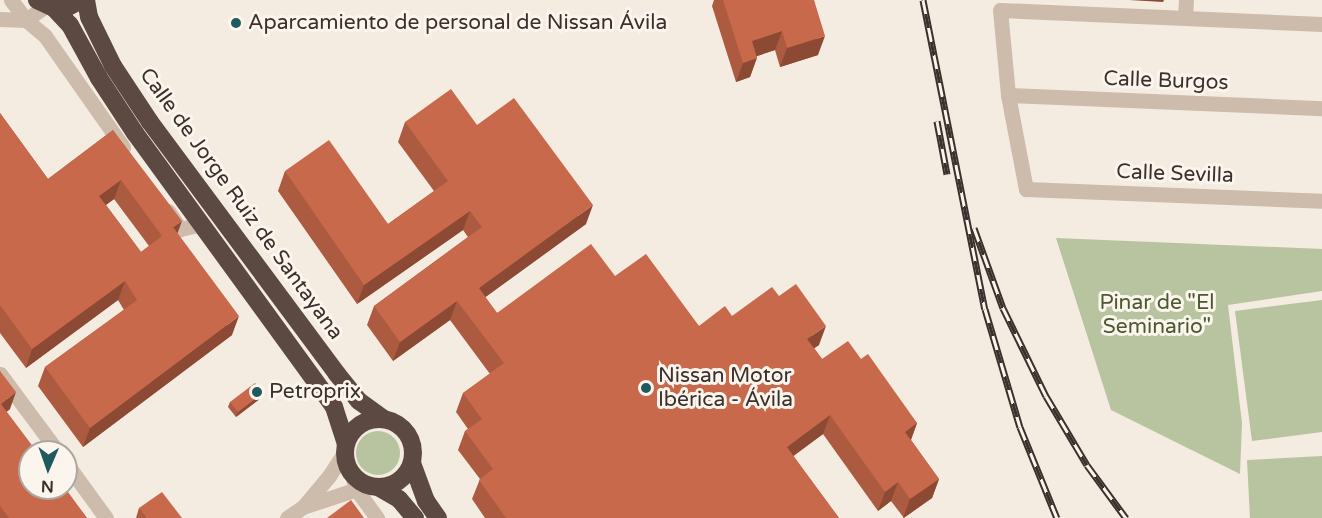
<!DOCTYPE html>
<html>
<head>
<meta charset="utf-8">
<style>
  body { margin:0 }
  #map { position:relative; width:1322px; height:518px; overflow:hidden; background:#f4ebe1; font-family:"Varela Round",sans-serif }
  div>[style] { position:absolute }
  .green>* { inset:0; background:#b8c4a0 }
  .round { border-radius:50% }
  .minor>* { height:15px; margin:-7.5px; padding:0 7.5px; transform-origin:7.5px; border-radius:7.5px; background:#cdbbac }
  .highway>* { height:18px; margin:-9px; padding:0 9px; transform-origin:9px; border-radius:9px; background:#5c4a42 }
  .highway>.ring { margin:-9px; padding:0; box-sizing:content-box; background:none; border:18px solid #5c4a42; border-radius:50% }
  .rail>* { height:7px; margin-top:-3.5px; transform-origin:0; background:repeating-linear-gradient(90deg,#fbf5ee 0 14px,#3b302b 0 28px); box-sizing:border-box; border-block:2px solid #3b302b }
  .wall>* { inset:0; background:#ac5a40 }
  .shaded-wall>* { inset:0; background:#8c4a34 }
  .building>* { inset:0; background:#c8694b }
  .dots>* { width:16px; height:16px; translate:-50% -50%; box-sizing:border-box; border:3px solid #fbf5ee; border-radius:50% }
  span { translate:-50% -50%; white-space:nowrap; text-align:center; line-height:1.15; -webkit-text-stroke:6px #fbf5ee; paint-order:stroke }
  .poi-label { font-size:21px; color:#3b302b }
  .left { translate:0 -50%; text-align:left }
  .street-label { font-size:21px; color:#3b302b }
  .park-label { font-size:21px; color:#4a5a2e }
  .north { position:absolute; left:18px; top:440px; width:60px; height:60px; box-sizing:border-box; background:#fbf5ee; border:2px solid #aea6a0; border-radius:50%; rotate:182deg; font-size:16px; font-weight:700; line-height:24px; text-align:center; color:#3b302b }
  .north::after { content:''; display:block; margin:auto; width:21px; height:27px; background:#1f5a5e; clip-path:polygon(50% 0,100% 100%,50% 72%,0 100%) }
</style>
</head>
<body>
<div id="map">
  <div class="green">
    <i style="clip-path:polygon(1056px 238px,1322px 249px,1322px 291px,1228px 305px,1242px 423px,1240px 474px,1111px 410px)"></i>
    <i style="clip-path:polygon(1322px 300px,1322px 432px,1252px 441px,1235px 311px)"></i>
    <i class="round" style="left:356px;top:431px;width:44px;height:44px"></i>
    <i style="clip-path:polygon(1322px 456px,1322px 518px,1250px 518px,1247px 460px)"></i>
  </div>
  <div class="minor">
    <i style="left:11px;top:0;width:25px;rotate:53deg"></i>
    <i style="left:26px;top:20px;width:25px;rotate:40deg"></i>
    <i style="left:45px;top:36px;width:136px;rotate:54.9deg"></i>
    <i style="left:1185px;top:18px;width:18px;rotate:-87deg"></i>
    <i style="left:0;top:19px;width:26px;rotate:2deg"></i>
    <i style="left:26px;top:20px;width:24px;rotate:-36deg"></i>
    <i style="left:1322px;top:24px;width:322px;rotate:-177.5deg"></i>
    <i style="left:1000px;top:10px;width:85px;rotate:84.6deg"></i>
    <i style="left:1008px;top:95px;width:96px;rotate:79.2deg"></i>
    <i style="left:1026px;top:189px;width:296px;rotate:2.3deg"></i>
    <i style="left:1008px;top:95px;width:314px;rotate:2.4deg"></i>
    <i style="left:168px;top:211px;width:22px;rotate:56deg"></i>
    <i style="left:180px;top:229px;width:23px;rotate:-13deg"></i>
    <i style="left:0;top:374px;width:97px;rotate:53.4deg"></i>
    <i style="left:66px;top:463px;width:68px;rotate:54deg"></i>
    <i style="left:351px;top:472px;width:18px;rotate:74deg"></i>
    <i style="left:356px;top:489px;width:36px;rotate:54deg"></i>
    <i style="left:306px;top:506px;width:66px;rotate:-18.4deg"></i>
    <i style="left:287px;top:518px;width:19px;rotate:-35deg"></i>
    <i style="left:303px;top:507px;width:40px;rotate:-50deg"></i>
    <i style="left:329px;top:476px;width:30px;rotate:-57deg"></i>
  </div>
  <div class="highway">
    <i style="left:37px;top:0;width:19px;rotate:25deg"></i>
    <i style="left:54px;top:8px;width:12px"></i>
    <i style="left:66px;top:8px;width:17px;rotate:-28deg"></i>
    <i style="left:86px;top:0;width:17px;rotate:80deg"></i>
    <i style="left:89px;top:17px;width:55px;rotate:63.9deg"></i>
    <i style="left:113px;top:66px;width:67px;rotate:56.5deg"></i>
    <i style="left:150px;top:122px;width:314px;rotate:53.4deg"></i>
    <i style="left:337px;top:374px;width:35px;rotate:51deg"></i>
    <i style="left:359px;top:401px;width:29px;rotate:36deg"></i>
    <i style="left:54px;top:8px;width:23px;rotate:47deg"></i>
    <i style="left:70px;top:25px;width:60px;rotate:61.3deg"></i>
    <i style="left:99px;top:78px;width:66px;rotate:56.8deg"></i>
    <i style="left:135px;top:133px;width:339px;rotate:54deg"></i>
    <i style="left:334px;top:407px;width:38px;rotate:72deg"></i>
    <i class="ring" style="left:345px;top:419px;width:50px;height:50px"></i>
    <i style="left:412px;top:463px;width:40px;rotate:69.8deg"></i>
    <i style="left:426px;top:501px;width:21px;rotate:55deg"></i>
    <i style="left:378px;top:487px;width:24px;rotate:30deg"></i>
    <i style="left:399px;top:499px;width:25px;rotate:50deg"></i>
  </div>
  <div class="rail">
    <i style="left:923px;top:0;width:315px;rotate:78.7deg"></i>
    <i style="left:985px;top:309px;width:123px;rotate:73.5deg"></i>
    <i style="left:1020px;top:427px;width:98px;rotate:67.9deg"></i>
    <i style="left:937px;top:121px;width:54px;rotate:79.3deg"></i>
    <i style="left:974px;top:228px;width:85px;rotate:70.1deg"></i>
    <i style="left:1003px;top:308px;width:98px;rotate:64deg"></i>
    <i style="left:1046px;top:396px;width:80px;rotate:59.3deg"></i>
    <i style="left:1087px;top:465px;width:66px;rotate:53.7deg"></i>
  </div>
  <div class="wall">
    <i style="clip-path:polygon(714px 0,814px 0,818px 55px,780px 67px,775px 50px,757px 56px,750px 77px,736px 82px,712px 6px)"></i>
    <i style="clip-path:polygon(evenodd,0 113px,48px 179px,113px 130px,177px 233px,232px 335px,83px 447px,38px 386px,45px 367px,124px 310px,118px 300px,26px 368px,0 333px,0 113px,114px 199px,149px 246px,141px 252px,106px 205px,114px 199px)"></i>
    <i style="clip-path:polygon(405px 122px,477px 125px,586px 224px,485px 297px,497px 313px,615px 276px,699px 326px,732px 316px,779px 296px,819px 345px,814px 348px,822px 359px,861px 359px,917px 423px,911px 440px,939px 479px,932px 498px,904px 518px,891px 501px,878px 511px,823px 434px,793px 456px,839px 518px,485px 518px,472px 499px,480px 479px,458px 450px,465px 431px,468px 429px,456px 412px,463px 393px,490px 374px,450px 320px,393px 361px,367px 325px,374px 306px,468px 237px,463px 230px,357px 304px,278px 191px,285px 171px,388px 224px,434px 191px,398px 142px)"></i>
    <i style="clip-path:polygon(0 371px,10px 409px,6px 412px,87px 518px,0 518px)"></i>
    <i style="clip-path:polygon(261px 398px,236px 417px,228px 407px,230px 402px)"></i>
    <i style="clip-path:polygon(139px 508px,182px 518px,136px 518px)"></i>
  </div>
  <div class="shaded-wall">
    <i style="clip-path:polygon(1129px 0,1164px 0,1163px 2px)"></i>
    <i style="clip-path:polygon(782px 31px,775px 50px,745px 60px,752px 41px)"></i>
    <i style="clip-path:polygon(825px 36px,818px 55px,780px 67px,787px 48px)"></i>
    <i style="clip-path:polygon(757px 58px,750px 77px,736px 82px,743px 63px)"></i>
    <i style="clip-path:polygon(121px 180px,114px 199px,92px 215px,99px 196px)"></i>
    <i style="clip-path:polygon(593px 205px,586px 224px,472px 307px,479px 288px)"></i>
    <i style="clip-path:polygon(470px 211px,463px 230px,357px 304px,364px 285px)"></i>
    <i style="clip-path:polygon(182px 221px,175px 240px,173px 227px)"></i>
    <i style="clip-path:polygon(125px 281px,118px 300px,26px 368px,32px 349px)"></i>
    <i style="clip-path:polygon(457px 301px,450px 320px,393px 361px,400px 342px)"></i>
    <i style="clip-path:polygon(239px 316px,232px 335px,83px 447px,90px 428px)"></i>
    <i style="clip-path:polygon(826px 326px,819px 345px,800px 358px,807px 339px)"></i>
    <i style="clip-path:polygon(16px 392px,10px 409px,0 417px,1px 404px)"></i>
    <i style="clip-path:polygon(263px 393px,261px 398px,236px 417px,238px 412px)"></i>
    <i style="clip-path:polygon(830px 415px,823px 434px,780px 466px,787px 447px)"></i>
    <i style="clip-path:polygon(917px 423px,910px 442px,905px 432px)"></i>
    <i style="clip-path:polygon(939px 479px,932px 498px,903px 518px,910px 499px)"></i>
    <i style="clip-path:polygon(898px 482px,891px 501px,878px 511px,885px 492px)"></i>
  </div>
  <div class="building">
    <i style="clip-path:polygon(723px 0,814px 0,825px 36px,787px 48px,782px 31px,752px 41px,757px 58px,743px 63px)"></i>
    <i style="clip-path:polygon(451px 89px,477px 125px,514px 98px,593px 205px,479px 288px,497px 313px,591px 244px,615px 276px,646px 254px,699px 326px,725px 306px,732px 316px,772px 287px,779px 296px,796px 284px,826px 326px,807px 339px,822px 359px,848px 341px,861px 359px,868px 354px,917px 423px,905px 432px,939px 479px,910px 499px,898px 482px,885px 492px,830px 415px,787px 447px,839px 518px,506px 518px,479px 480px,493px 469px,465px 431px,482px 419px,463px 393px,504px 363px,457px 301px,400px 342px,374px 306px,482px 227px,470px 211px,364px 285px,285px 171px,329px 140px,388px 224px,448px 181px,405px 122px)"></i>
    <i style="clip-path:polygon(evenodd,0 113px,48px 179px,113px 130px,182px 221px,173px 227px,239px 316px,90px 428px,45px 367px,137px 300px,125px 281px,32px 349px,0 305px,0 113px,121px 180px,162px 236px,141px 252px,99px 196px,121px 180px)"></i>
    <i style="clip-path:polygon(0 371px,16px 392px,1px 404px,37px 452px,30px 452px,30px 488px,65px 488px,87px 518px,9px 518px,0 506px)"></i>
    <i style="clip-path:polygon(255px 383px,263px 393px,238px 412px,230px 402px)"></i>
    <i style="clip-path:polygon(162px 492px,182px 518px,147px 518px,139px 508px)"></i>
    <i style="clip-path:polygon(351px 500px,364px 518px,327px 518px)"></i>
  </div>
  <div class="dots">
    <i style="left:236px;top:23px;background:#1f5a5e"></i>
    <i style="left:646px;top:388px;background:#1f5a5e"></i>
    <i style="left:257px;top:392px;background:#1f5a5e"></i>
  </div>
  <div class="poi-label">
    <span class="left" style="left:248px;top:23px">Aparcamiento de personal de Nissan Ávila</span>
    <span class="left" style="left:658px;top:388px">Nissan Motor<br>Ibérica - Ávila</span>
    <span class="left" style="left:269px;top:392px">Petroprix</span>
  </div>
  <div class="street-label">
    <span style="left:1166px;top:81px;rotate:2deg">Calle Burgos</span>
    <span style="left:1175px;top:174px;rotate:2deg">Calle Sevilla</span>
    <span style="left:241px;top:204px;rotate:54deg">Calle de Jorge Ruiz de Santayana</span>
  </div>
  <div class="park-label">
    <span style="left:1157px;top:315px">Pinar de "El<br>Seminario"</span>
  </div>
  <div class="north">N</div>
</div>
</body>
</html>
